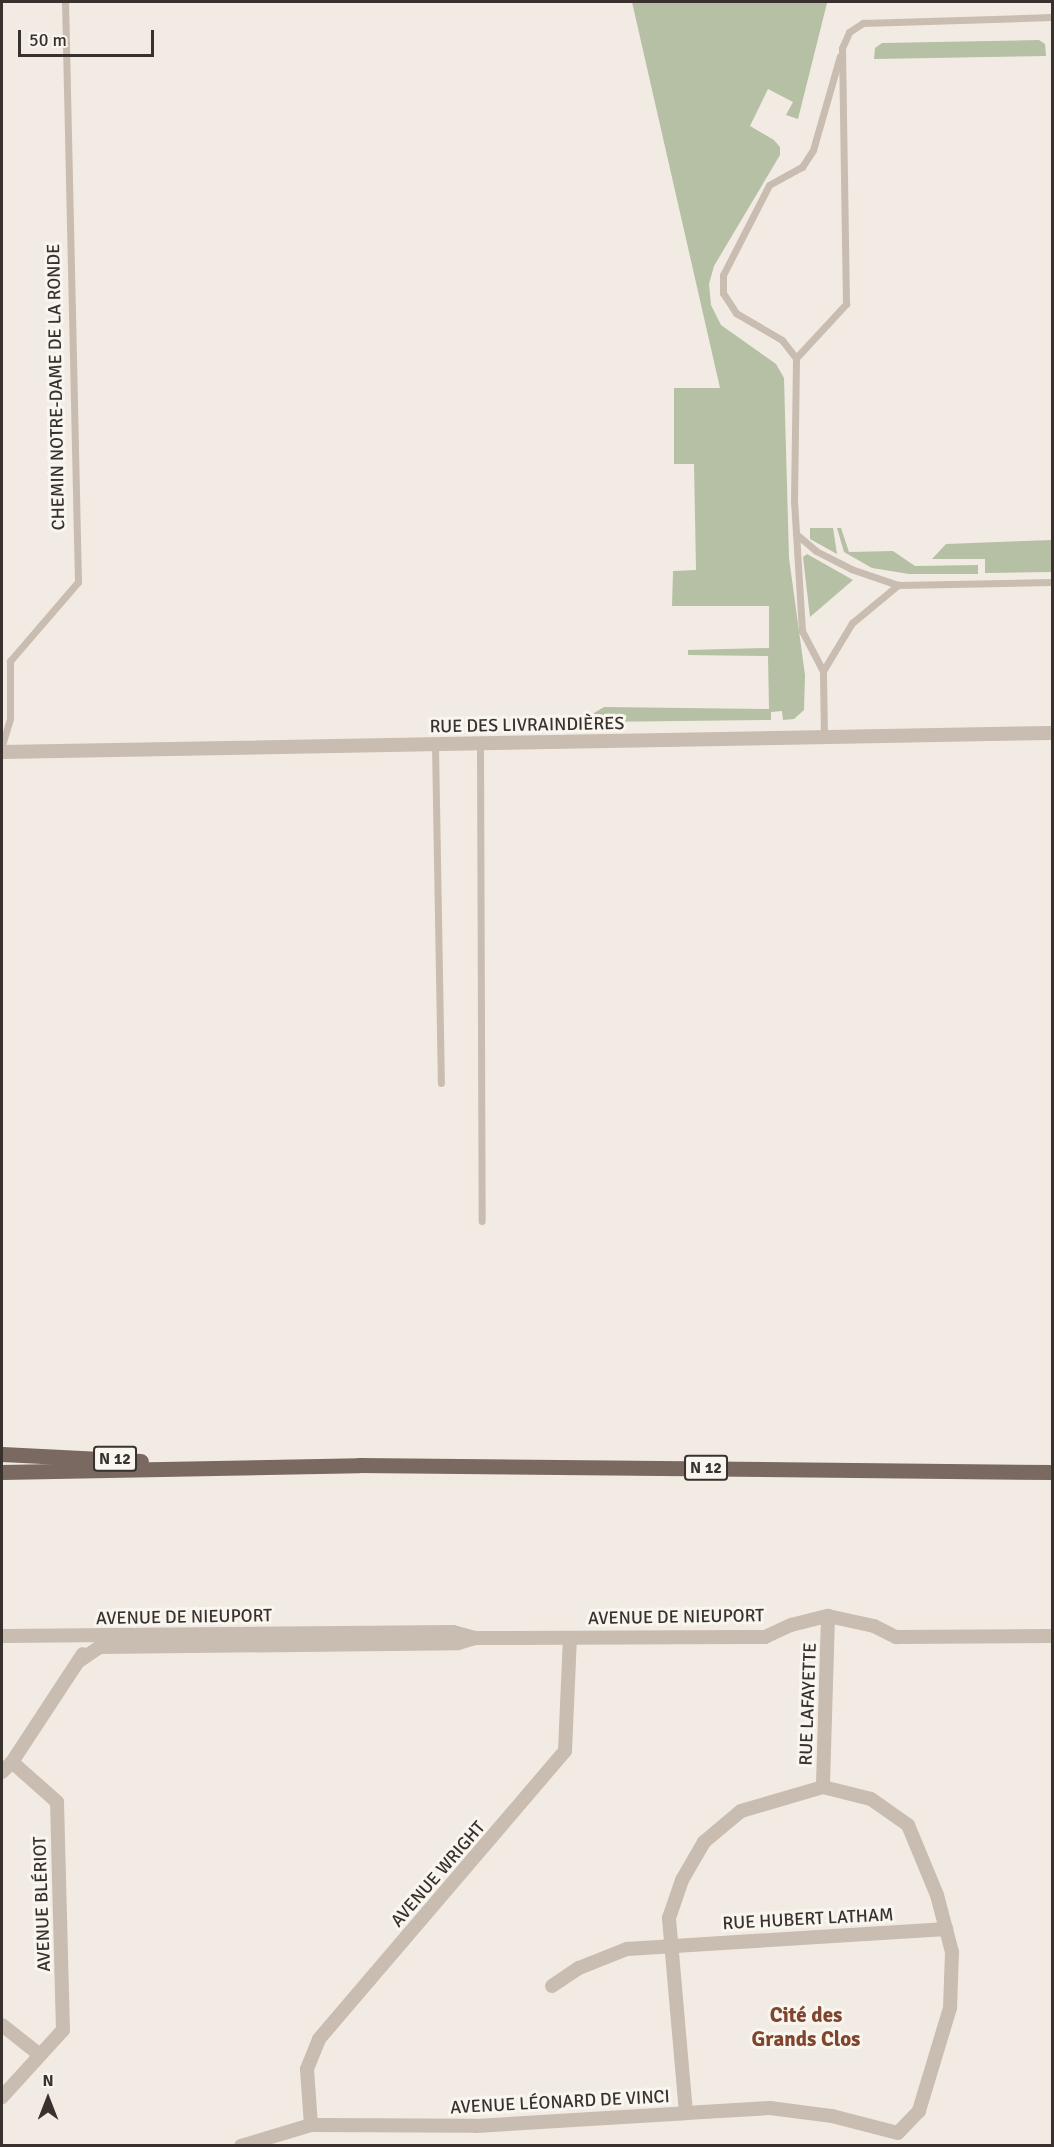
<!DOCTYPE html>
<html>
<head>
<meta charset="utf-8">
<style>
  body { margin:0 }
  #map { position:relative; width:1054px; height:2147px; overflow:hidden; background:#f2ebe3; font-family:Signika,sans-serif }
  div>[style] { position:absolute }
  .green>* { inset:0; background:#b5c0a4 }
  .lane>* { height:7px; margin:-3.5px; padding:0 3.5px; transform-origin:3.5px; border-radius:3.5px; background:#c9bcb0 }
  .street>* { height:14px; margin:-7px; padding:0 7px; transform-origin:7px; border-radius:7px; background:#c9bcb0 }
  .primary>* { height:15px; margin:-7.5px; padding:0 7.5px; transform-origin:7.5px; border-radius:7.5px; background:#796960 }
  span { translate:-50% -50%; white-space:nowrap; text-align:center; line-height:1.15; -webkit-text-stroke:6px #f9f5ef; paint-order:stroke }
  .shield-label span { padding:2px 4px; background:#f9f5ef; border:2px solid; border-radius:4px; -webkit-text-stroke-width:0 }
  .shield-label { font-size:16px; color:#39312d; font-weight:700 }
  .street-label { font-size:18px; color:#39312d }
  .quarter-label { font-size:21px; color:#7f452e; font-weight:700 }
  .frame { position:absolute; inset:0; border:3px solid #39312d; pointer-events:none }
  .north { position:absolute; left:18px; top:2069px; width:60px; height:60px; -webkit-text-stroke:4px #f9f5ef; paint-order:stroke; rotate:0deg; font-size:16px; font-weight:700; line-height:24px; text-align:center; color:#39312d }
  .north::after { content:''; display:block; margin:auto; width:21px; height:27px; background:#39312d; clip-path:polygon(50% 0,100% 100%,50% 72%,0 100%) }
  .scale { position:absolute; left:18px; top:30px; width:136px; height:27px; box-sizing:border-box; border:3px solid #39312d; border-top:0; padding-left:8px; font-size:18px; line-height:21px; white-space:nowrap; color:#39312d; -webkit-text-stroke:4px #f9f5ef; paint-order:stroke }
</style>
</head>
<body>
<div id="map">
  <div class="green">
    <i style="clip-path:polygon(632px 2px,861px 2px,827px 3px,798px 119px,786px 115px,793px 102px,768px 89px,750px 126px,774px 140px,780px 147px,780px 155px,714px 266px,709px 284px,711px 305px,721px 325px,776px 364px,784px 378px,789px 558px,805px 675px,804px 710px,794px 719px,783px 720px,782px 711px,771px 712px,771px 720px,594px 722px,594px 713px,604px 707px,769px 709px,768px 656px,688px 655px,688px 650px,769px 648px,769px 606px,672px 606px,673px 571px,696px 570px,694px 464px,674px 464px,674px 388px,720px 388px)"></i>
    <i style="clip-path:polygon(1039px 40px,1045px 44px,1046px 56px,874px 59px,875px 48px,882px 43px)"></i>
    <i style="clip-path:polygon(810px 528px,833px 528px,837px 554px,810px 539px)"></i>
    <i style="clip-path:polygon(837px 528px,841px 528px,849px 552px,893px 551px,915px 566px,978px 565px,978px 574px,909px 574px,872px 568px,844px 552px)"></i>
    <i style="clip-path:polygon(1052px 540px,1052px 572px,985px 573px,985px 559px,932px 559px,946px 544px)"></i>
    <i style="clip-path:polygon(807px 554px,853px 580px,810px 617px,803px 557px)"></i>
  </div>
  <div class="lane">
    <i style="left:796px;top:358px;width:23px;rotate:-128deg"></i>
    <i style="left:782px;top:340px;width:53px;rotate:-149.6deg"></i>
    <i style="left:736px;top:313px;width:24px;rotate:-123deg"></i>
    <i style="left:723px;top:293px;width:18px;rotate:-90deg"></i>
    <i style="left:723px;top:275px;width:101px;rotate:-62.9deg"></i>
    <i style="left:769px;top:185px;width:38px;rotate:-29deg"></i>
    <i style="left:802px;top:167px;width:20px;rotate:-57deg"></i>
    <i style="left:813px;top:150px;width:98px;rotate:-74deg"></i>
    <i style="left:796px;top:534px;width:26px;rotate:40deg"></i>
    <i style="left:816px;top:551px;width:39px;rotate:27deg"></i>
    <i style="left:851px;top:569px;width:50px;rotate:18.8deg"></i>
    <i style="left:823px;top:671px;width:56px;rotate:-58.9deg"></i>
    <i style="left:852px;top:623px;width:60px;rotate:-39.6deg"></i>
    <i style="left:898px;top:585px;width:154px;rotate:-1.1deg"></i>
    <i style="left:824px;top:737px;width:66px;rotate:-90.9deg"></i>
    <i style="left:823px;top:671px;width:45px;rotate:-117.7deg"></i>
    <i style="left:802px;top:631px;width:129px;rotate:-93.5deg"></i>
    <i style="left:794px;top:502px;width:144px;rotate:-89.2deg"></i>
    <i style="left:796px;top:358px;width:74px;rotate:-47.2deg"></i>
    <i style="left:846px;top:304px;width:256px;rotate:-90.9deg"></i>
    <i style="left:842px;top:48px;width:17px;rotate:-66deg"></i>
    <i style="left:849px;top:32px;width:17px;rotate:-33deg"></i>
    <i style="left:863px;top:23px;width:189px;rotate:-1.8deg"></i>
    <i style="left:480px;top:744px;width:477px;rotate:89.8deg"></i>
    <i style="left:2px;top:745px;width:28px;rotate:-73deg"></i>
    <i style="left:10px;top:718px;width:57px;rotate:-90deg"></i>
    <i style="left:10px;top:661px;width:104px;rotate:-49.3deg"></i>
    <i style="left:78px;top:582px;width:580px;rotate:-91.28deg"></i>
    <i style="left:435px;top:745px;width:338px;rotate:89deg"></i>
  </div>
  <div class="street">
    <i style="left:2px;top:752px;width:1050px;rotate:-1.04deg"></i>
    <i style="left:828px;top:1616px;width:171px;rotate:91.7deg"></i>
    <i style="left:823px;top:1787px;width:49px;rotate:14deg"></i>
    <i style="left:871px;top:1799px;width:45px;rotate:35.1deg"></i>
    <i style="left:908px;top:1825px;width:76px;rotate:67.5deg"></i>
    <i style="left:937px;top:1895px;width:59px;rotate:75.3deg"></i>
    <i style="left:952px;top:1952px;width:56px;rotate:92deg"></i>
    <i style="left:950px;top:2008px;width:108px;rotate:106.8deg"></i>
    <i style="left:919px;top:2111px;width:30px;rotate:134deg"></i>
    <i style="left:2px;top:1636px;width:451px;rotate:-0.5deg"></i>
    <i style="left:453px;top:1632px;width:23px;rotate:15deg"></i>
    <i style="left:475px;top:1638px;width:272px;rotate:-0.2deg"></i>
    <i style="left:747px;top:1637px;width:18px"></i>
    <i style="left:765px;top:1637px;width:29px;rotate:-25deg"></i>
    <i style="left:791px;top:1625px;width:38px;rotate:-14deg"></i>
    <i style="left:828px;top:1616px;width:47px;rotate:12.3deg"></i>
    <i style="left:874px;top:1626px;width:25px;rotate:27deg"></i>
    <i style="left:896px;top:1637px;width:156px;rotate:-0.4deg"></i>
    <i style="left:79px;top:1661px;width:25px;rotate:-34deg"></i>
    <i style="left:100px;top:1647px;width:358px;rotate:-0.6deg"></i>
    <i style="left:458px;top:1643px;width:18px;rotate:-16deg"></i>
    <i style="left:12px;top:1762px;width:129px;rotate:-56.7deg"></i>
    <i style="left:2px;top:1772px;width:14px;rotate:-45deg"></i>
    <i style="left:12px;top:1762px;width:60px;rotate:41.6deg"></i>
    <i style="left:57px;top:1802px;width:228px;rotate:88.5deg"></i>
    <i style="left:63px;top:2030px;width:91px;rotate:132.3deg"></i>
    <i style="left:552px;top:1986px;width:32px;rotate:-34deg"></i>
    <i style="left:579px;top:1968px;width:52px;rotate:-21.6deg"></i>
    <i style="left:627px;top:1949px;width:320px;rotate:-3.6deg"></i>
    <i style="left:2px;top:2025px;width:48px;rotate:38.3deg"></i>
    <i style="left:686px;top:2113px;width:84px;rotate:-3.4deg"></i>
    <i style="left:770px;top:2108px;width:63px;rotate:7.4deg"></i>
    <i style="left:832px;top:2116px;width:68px;rotate:14.4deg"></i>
    <i style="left:311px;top:2125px;width:56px;rotate:-94.1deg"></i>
    <i style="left:307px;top:2069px;width:32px;rotate:-68deg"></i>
    <i style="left:319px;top:2039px;width:379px;rotate:-49.5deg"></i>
    <i style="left:565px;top:1751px;width:113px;rotate:-87.5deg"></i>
    <i style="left:241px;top:2146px;width:73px;rotate:-16.7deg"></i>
    <i style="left:311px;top:2125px;width:165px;rotate:0.3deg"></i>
    <i style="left:476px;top:2126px;width:210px;rotate:-3.5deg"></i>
    <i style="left:686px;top:2113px;width:196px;rotate:-95deg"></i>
    <i style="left:669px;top:1918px;width:40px;rotate:-71.1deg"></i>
    <i style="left:682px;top:1880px;width:44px;rotate:-59.9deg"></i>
    <i style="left:704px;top:1842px;width:48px;rotate:-40deg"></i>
    <i style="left:741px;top:1811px;width:85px;rotate:-16.3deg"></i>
  </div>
  <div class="primary">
    <i style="left:2px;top:1454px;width:139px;rotate:2.9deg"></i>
    <i style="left:2px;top:1472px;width:357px;rotate:-1.1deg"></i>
    <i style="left:359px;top:1465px;width:693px;rotate:0.58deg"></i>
  </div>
  <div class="shield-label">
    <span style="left:115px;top:1459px">N 12</span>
    <span style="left:706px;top:1468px">N 12</span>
  </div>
  <div class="street-label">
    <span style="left:56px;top:387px;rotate:-91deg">CHEMIN NOTRE-DAME DE LA RONDE</span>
    <span style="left:527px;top:725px;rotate:-1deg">RUE DES LIVRAINDIÈRES</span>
    <span style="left:184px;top:1617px;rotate:-1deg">AVENUE DE NIEUPORT</span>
    <span style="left:676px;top:1617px;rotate:-1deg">AVENUE DE NIEUPORT</span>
    <span style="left:808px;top:1704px;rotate:-88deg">RUE LAFAYETTE</span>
    <span style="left:438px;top:1874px;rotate:-49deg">AVENUE WRIGHT</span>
    <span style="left:42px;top:1904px;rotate:-92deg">AVENUE BLÉRIOT</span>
    <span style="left:808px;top:1919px;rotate:-3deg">RUE HUBERT LATHAM</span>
    <span style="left:560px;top:2102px;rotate:-3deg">AVENUE LÉONARD DE VINCI</span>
  </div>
  <div class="quarter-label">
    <span style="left:806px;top:2027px">Cité des<br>Grands Clos</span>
  </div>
  <div class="frame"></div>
  <div class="north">N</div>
  <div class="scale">50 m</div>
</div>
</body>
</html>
